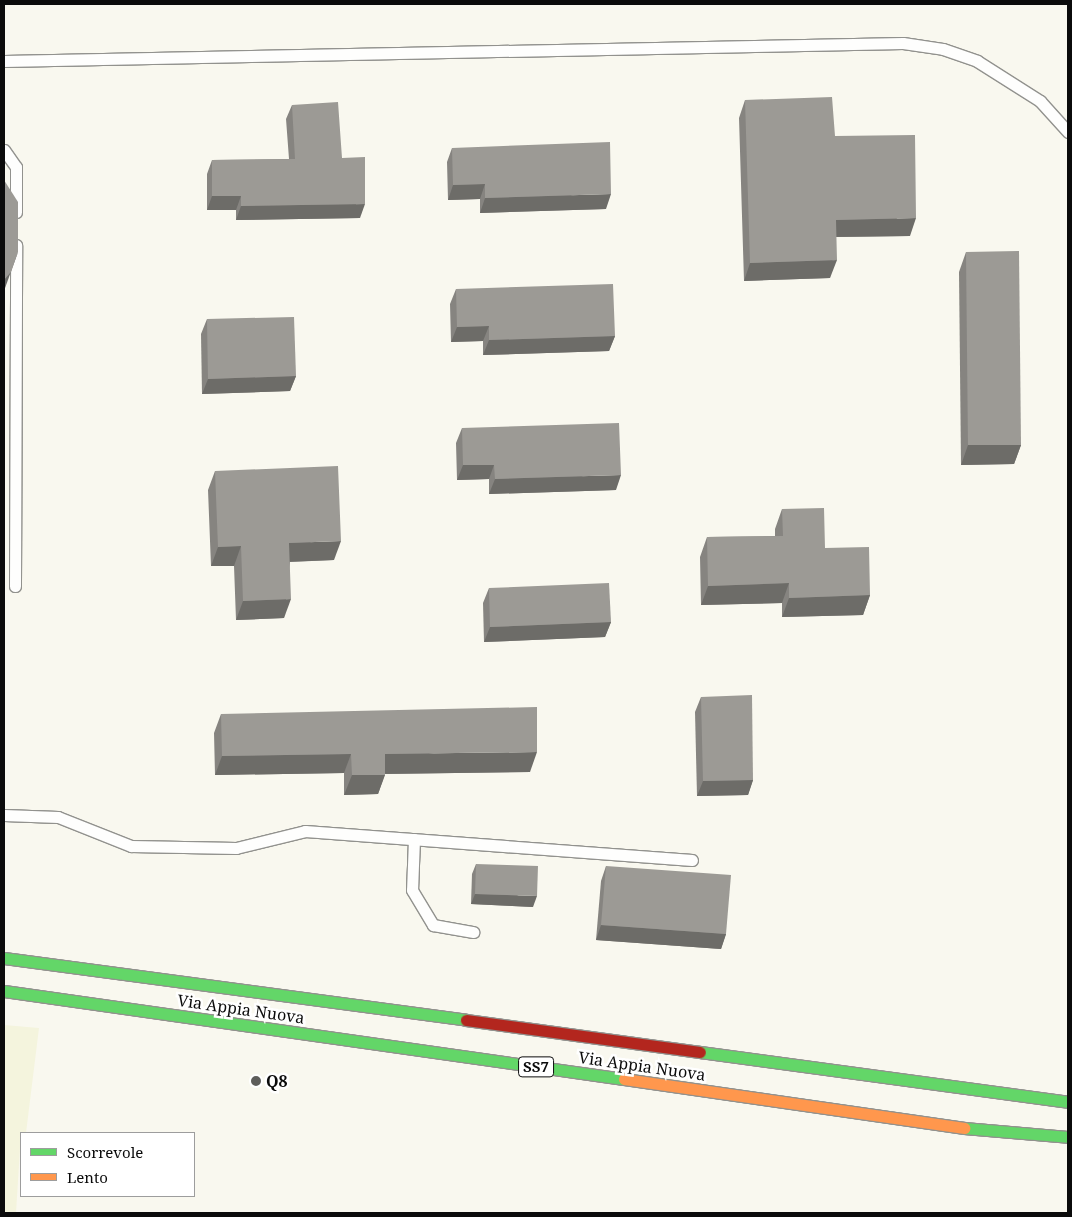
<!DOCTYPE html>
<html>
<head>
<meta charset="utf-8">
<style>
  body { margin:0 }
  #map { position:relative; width:1072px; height:1217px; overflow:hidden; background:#f9f8ef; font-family:"Noto Serif",serif }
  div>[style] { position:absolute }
  .farmland>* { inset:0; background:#f4f4dd }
  .roads { filter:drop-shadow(1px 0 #92928e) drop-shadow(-1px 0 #92928e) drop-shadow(0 1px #92928e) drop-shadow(0 -1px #92928e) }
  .lane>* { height:11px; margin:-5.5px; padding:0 5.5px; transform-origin:5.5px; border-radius:5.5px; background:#fefefd }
  .fast>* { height:11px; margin:-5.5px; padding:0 5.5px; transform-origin:5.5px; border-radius:5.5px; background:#63d668 }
  .slow>* { height:11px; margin:-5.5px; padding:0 5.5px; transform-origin:5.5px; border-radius:5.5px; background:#ff974d }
  .jam>* { height:11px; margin:-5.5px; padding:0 5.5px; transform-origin:5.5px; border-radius:5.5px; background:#b3261e }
  .wall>* { inset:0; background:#868480 }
  .shaded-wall>* { inset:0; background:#6d6c68 }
  .building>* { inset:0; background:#9c9a95 }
  .dots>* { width:14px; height:14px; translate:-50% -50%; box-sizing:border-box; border:2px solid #fff; border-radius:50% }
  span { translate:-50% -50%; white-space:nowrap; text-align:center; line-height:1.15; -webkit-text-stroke:5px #fff; paint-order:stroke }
  .shield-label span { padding:1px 4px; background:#fff; border:1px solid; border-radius:4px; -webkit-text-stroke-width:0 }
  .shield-label { font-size:15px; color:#0b0b0b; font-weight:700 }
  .street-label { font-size:16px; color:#0b0b0b }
  .poi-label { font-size:16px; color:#0b0b0b; font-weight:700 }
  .left { translate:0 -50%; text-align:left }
  .frame { position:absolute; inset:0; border:5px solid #0b0b0b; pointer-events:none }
  .legend { position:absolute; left:20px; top:1132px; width:175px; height:65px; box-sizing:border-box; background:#fff; border:1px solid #9d9d9d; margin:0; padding:6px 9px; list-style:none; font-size:15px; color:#0b0b0b }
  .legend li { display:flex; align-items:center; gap:10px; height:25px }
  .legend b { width:25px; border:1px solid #9d9d9d }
</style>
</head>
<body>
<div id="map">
  <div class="farmland">
    <i style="clip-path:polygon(4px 1025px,39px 1028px,26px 1133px,21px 1133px,16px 1213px,4px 1213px)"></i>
  </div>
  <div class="roads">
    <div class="lane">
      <i style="left:4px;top:61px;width:899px;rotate:-1.15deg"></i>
      <i style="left:903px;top:43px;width:40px;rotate:8.5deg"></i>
      <i style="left:943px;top:49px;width:36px;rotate:19deg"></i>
      <i style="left:977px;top:61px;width:75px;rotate:32.4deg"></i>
      <i style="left:1040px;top:101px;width:42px;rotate:47.9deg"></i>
      <i style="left:4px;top:150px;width:21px;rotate:55deg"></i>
      <i style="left:16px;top:167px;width:45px;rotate:90deg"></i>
      <i style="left:15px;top:586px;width:341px;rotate:-89.8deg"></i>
      <i style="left:4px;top:815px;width:54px;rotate:2.1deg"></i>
      <i style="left:58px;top:817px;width:79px;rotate:21.7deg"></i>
      <i style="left:131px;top:846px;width:105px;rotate:1.1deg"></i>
      <i style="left:236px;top:848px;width:71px;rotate:-13.8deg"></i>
      <i style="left:305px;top:831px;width:388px;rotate:4.3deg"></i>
      <i style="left:414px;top:839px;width:51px;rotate:92.2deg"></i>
      <i style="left:412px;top:890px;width:41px;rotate:59deg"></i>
      <i style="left:433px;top:925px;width:41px;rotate:9.9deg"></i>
    </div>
    <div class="fast">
      <i style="left:4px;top:958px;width:466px;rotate:7.6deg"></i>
      <i style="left:4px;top:991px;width:626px;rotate:8.08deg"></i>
      <i style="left:700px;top:1052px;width:371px;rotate:7.7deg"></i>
      <i style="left:964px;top:1128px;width:104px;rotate:4.9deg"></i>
    </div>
    <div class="slow">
      <i style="left:624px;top:1079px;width:344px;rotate:8.2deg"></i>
    </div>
    <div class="jam">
      <i style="left:466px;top:1020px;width:236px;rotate:7.8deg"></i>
    </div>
  </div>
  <div class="wall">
    <i style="clip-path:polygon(745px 100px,835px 136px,910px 236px,836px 237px,830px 278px,744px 281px,739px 118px)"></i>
    <i style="clip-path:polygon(292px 105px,342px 158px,360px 218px,236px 220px,236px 210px,207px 210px,207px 174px,212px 160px,289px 159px,286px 119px)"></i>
    <i style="clip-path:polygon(452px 148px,606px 209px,480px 213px,480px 199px,448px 200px,447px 162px)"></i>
    <i style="clip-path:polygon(966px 252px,1021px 445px,1014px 464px,961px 465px,959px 272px)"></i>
    <i style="clip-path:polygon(456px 289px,615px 336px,609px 351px,483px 355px,483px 341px,451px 342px,450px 304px)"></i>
    <i style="clip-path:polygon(207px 319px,296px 376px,290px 391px,202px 394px,201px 334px)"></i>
    <i style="clip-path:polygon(462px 428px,616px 490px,489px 494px,489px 479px,457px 480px,456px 443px)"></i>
    <i style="clip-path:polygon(215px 471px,334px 560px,290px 562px,284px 618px,236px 620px,234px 566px,211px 566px,208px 490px)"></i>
    <i style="clip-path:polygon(782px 509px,825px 548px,870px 595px,863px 615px,782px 617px,782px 603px,701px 605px,700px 557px,707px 537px,775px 536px,775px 529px)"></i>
    <i style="clip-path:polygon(489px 588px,611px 622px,605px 637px,484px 642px,483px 603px)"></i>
    <i style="clip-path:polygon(701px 697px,753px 780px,748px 795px,697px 796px,695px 712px)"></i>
    <i style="clip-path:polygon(221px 714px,530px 772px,385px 774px,378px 794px,344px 795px,344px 773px,215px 775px,214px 733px)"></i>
    <i style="clip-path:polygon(476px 864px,533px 907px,471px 904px,472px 874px)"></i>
    <i style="clip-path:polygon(606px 866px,726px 934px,721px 949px,596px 940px,601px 881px)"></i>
  </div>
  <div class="shaded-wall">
    <i style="clip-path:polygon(485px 184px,480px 199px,448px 200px,453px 185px)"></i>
    <i style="clip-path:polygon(611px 194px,606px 209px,480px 213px,485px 198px)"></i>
    <i style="clip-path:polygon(212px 196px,241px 196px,236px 210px,207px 210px)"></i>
    <i style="clip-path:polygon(365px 204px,360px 218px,236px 220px,241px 206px)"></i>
    <i style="clip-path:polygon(916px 218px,910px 236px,829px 237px,836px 220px)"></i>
    <i style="clip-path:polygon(18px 252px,4px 291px,4px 280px)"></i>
    <i style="clip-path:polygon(837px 260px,830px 278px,744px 281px,750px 263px)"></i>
    <i style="clip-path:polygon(489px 326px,483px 341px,451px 342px,457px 327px)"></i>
    <i style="clip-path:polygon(615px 336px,609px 351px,483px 355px,489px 340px)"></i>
    <i style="clip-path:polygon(296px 376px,290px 391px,202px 394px,208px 379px)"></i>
    <i style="clip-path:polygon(968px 445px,1021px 445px,1014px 464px,961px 465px)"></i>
    <i style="clip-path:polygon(463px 465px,494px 465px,489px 479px,457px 480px)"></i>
    <i style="clip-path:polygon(621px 475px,616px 490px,489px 494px,495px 479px)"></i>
    <i style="clip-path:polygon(341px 541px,334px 560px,282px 562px,289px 543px)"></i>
    <i style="clip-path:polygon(241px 546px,234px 566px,211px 566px,218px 547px)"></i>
    <i style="clip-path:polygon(789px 583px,782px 603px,701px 605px,708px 586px)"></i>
    <i style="clip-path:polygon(870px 595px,863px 615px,782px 617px,789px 598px)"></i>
    <i style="clip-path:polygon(291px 599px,284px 618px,236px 620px,243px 601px)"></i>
    <i style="clip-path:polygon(611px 622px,605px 637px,484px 642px,490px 627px)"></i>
    <i style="clip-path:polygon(537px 752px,530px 772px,378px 774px,385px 754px)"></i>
    <i style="clip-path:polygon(351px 754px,344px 773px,215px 775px,222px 756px)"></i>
    <i style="clip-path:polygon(352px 775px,385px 775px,378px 794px,344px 795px)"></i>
    <i style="clip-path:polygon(753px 780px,748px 795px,697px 796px,703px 781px)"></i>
    <i style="clip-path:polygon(475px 894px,537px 896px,533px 907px,471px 904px)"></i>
    <i style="clip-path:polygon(601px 925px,726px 934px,721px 949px,596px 940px)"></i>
  </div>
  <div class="building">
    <i style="clip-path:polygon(832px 97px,835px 136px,915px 135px,916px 218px,836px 220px,837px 260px,750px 263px,745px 100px)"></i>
    <i style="clip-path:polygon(338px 102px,342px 158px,365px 157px,365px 204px,241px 206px,241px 196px,212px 196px,212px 160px,295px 159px,292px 105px)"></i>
    <i style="clip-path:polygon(610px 142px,611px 194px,485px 198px,485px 184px,453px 185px,452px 148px)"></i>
    <i style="clip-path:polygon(4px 180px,18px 202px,18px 252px,11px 272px,4px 280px)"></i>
    <i style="clip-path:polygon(1019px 251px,1021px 445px,968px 445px,966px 252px)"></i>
    <i style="clip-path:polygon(613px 284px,615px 336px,489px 340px,489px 326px,457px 327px,456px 289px)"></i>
    <i style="clip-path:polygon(294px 317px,296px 376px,208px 379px,207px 319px)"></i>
    <i style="clip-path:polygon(619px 423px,621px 475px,495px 479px,494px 465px,463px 465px,462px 428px)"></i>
    <i style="clip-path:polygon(338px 466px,341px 541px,289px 543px,291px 599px,243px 601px,241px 546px,218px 547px,215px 471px)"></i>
    <i style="clip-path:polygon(824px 508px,825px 548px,869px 547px,870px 595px,789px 598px,789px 583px,708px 586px,707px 537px,783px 536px,782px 509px)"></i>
    <i style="clip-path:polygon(609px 583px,611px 622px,490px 627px,489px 588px)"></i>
    <i style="clip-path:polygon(752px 695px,753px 780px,703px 781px,701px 697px)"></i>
    <i style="clip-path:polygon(537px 707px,537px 752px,385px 754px,385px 775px,352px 775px,351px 754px,222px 756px,221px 714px)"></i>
    <i style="clip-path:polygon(476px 864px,538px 866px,537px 896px,475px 894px)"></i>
    <i style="clip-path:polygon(606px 866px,731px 875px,726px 934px,601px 925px)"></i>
  </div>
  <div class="dots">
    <i style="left:256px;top:1081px;background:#5e5e5b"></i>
  </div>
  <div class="shield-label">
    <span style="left:536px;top:1067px">SS7</span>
  </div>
  <div class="street-label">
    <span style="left:241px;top:1009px;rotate:8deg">Via Appia Nuova</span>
    <span style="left:642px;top:1066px;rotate:8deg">Via Appia Nuova</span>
  </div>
  <div class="poi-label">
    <span class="left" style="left:266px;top:1081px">Q8</span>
  </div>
  <div class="frame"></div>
  <ul class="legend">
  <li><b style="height:6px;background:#63d668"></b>Scorrevole</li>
  <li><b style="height:6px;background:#ff974d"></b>Lento</li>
  </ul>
</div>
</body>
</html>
